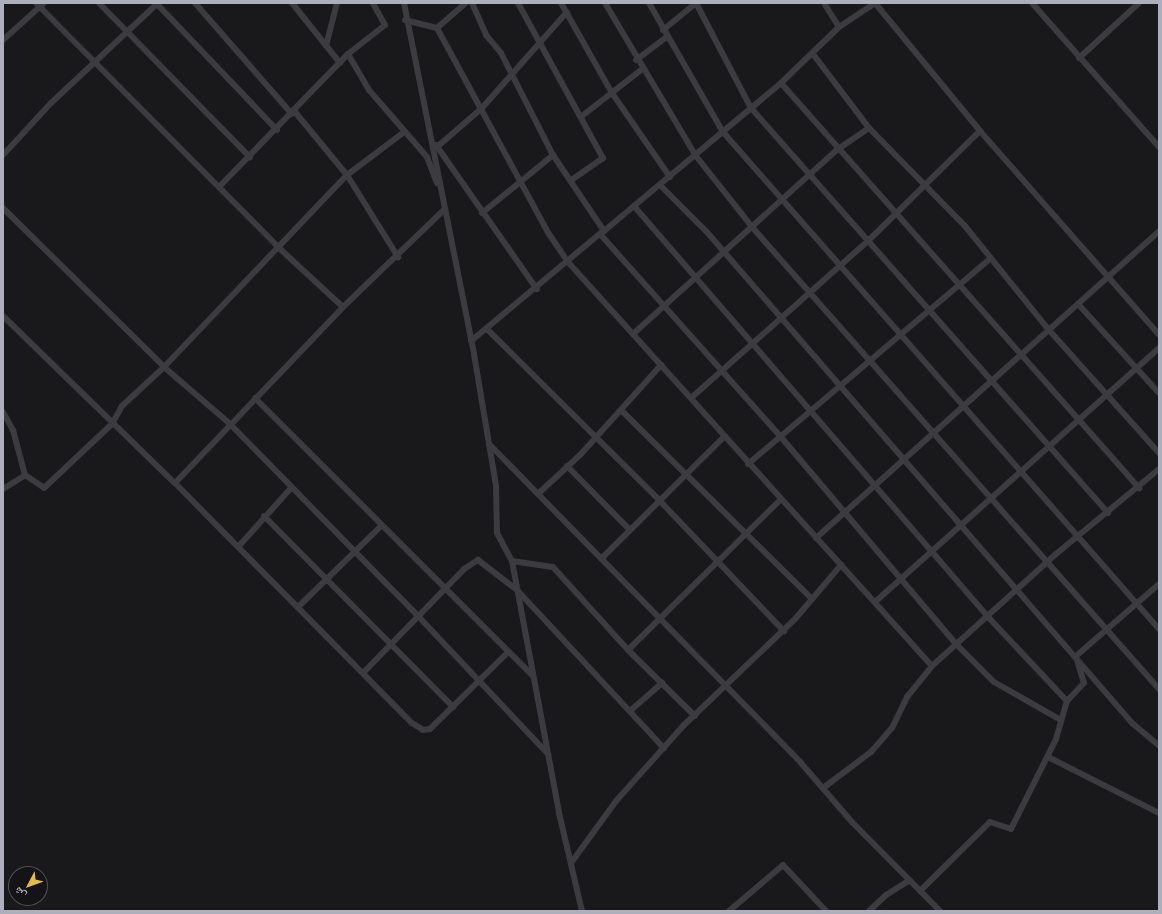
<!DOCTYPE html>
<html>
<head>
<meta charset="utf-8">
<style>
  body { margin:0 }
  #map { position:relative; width:1162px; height:914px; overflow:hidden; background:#19191b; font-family:Poppins,"Noto Naskh Arabic",sans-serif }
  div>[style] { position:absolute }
  .minor>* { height:6px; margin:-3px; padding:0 3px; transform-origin:3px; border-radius:3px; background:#3b3b40 }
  span { translate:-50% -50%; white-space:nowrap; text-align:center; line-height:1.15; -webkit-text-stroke:3px #141416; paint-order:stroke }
  .frame { position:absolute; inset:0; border:4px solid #adb0ba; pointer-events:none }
  .north { position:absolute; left:8px; top:866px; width:40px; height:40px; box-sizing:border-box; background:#141416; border:1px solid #515258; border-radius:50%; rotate:229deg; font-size:11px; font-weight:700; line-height:16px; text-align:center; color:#adb0ba }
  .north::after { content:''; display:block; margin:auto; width:14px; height:18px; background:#e2ba4a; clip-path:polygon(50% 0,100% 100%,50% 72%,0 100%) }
</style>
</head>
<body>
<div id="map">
  <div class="minor">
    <i style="left:36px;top:3px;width:345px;rotate:45.2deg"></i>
    <i style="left:279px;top:248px;width:87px;rotate:42.7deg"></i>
    <i style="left:99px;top:3px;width:216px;rotate:45.6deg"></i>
    <i style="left:195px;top:3px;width:147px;rotate:48.9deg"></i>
    <i style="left:292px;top:3px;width:77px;rotate:51.3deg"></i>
    <i style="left:404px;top:3px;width:358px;rotate:78.7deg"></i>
    <i style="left:474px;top:354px;width:134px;rotate:80.5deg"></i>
    <i style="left:496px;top:486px;width:47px;rotate:88.8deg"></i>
    <i style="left:497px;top:533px;width:32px;rotate:62deg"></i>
    <i style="left:512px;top:561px;width:256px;rotate:79.4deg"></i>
    <i style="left:559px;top:813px;width:101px;rotate:76.8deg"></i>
    <i style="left:472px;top:3px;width:35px;rotate:66deg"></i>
    <i style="left:486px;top:35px;width:23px;rotate:50deg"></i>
    <i style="left:501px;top:53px;width:114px;rotate:63deg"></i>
    <i style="left:553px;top:155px;width:92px;rotate:56.1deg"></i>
    <i style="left:604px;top:231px;width:231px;rotate:-39.9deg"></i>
    <i style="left:781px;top:83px;width:81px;rotate:-44deg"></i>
    <i style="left:839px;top:27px;width:43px;rotate:-33.7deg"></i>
    <i style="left:518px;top:3px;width:177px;rotate:61.3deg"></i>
    <i style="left:603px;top:158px;width:38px;rotate:145deg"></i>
    <i style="left:561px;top:3px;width:103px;rotate:60.5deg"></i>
    <i style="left:612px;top:93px;width:102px;rotate:55.4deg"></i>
    <i style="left:605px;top:3px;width:178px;rotate:59.3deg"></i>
    <i style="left:696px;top:156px;width:90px;rotate:51.7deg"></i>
    <i style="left:752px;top:227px;width:616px;rotate:48.62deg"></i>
    <i style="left:649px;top:3px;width:149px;rotate:60.2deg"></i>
    <i style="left:723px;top:132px;width:661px;rotate:48.74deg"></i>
    <i style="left:696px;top:3px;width:119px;rotate:62.4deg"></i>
    <i style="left:751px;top:108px;width:540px;rotate:48.6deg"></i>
    <i style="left:824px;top:3px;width:28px;rotate:58deg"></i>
    <i style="left:875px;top:3px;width:166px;rotate:50.6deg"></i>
    <i style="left:980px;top:131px;width:271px;rotate:48.7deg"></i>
    <i style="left:1032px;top:3px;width:192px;rotate:48.6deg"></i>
    <i style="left:157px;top:4px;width:174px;rotate:46.4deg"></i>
    <i style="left:405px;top:20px;width:33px;rotate:14deg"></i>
    <i style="left:437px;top:28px;width:38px;rotate:-41deg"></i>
    <i style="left:437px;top:28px;width:234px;rotate:61.5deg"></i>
    <i style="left:549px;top:234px;width:34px;rotate:56deg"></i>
    <i style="left:568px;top:262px;width:544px;rotate:47.98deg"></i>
    <i style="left:663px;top:30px;width:43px;rotate:-39.3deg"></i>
    <i style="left:3px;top:40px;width:55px;rotate:-42.1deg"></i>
    <i style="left:326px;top:46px;width:44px;rotate:-75.7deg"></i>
    <i style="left:348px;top:54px;width:42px;rotate:59.7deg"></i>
    <i style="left:369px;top:90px;width:89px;rotate:49.1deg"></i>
    <i style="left:427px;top:157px;width:28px;rotate:69deg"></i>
    <i style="left:813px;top:54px;width:93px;rotate:52.9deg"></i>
    <i style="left:869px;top:128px;width:137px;rotate:45.6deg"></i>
    <i style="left:965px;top:226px;width:134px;rotate:51.1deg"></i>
    <i style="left:1049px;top:330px;width:165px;rotate:48.2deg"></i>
    <i style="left:1079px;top:58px;width:81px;rotate:-42.5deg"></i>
    <i style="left:636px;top:60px;width:39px;rotate:-37deg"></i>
    <i style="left:781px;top:83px;width:541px;rotate:48.52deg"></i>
    <i style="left:295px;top:112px;width:82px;rotate:50.5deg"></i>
    <i style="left:347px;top:175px;width:97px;rotate:58.1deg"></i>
    <i style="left:582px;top:116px;width:75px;rotate:-37.9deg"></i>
    <i style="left:436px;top:145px;width:176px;rotate:55deg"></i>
    <i style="left:437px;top:147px;width:60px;rotate:-40.9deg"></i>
    <i style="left:482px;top:108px;width:128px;rotate:-48.5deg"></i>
    <i style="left:3px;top:155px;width:71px;rotate:-47.3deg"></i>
    <i style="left:51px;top:103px;width:146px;rotate:-43.1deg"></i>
    <i style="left:661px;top:186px;width:64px;rotate:45deg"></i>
    <i style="left:706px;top:231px;width:651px;rotate:49.11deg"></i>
    <i style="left:1132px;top:723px;width:35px;rotate:40deg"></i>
    <i style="left:219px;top:187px;width:185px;rotate:-45.9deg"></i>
    <i style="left:348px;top:54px;width:47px;rotate:-38.1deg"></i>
    <i style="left:385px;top:25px;width:25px;rotate:-119deg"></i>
    <i style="left:634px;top:206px;width:544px;rotate:49.25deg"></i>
    <i style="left:989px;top:618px;width:114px;rotate:46.8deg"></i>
    <i style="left:3px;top:208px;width:226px;rotate:44.6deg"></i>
    <i style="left:164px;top:367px;width:87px;rotate:40.8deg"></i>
    <i style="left:230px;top:424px;width:269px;rotate:45.6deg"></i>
    <i style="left:418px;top:616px;width:190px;rotate:46.7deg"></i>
    <i style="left:482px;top:213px;width:92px;rotate:-39.2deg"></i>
    <i style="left:600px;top:234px;width:272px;rotate:48.3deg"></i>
    <i style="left:781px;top:437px;width:272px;rotate:49.8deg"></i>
    <i style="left:957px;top:645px;width:52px;rotate:45deg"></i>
    <i style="left:994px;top:682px;width:77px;rotate:29.6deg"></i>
    <i style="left:1078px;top:304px;width:120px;rotate:47.7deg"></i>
    <i style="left:3px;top:316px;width:240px;rotate:44.2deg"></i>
    <i style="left:175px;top:483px;width:337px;rotate:45.4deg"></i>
    <i style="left:412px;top:723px;width:13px;rotate:32deg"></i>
    <i style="left:423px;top:730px;width:7px;rotate:-8deg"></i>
    <i style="left:430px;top:729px;width:110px;rotate:-44.6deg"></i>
    <i style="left:487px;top:329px;width:244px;rotate:44.8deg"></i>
    <i style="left:660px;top:501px;width:180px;rotate:46.4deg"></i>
    <i style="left:633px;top:334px;width:276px;rotate:-42.1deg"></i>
    <i style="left:838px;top:149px;width:37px;rotate:-34deg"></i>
    <i style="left:471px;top:341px;width:170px;rotate:-39.8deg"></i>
    <i style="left:255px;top:398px;width:393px;rotate:45deg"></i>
    <i style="left:691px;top:398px;width:237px;rotate:-41.6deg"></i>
    <i style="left:868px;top:241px;width:157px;rotate:-44.5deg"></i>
    <i style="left:621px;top:410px;width:269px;rotate:44.7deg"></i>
    <i style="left:3px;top:412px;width:21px;rotate:61deg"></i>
    <i style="left:13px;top:430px;width:47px;rotate:75.1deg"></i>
    <i style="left:25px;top:475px;width:23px;rotate:34deg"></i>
    <i style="left:44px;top:488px;width:93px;rotate:-43.3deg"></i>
    <i style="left:112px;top:424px;width:21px;rotate:-61deg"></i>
    <i style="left:122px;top:406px;width:57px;rotate:-42.9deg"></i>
    <i style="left:164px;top:367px;width:265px;rotate:-46.4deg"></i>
    <i style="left:347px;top:175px;width:70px;rotate:-36.9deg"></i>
    <i style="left:489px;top:444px;width:446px;rotate:45.6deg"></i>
    <i style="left:801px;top:763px;width:78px;rotate:49.2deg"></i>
    <i style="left:852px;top:822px;width:125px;rotate:45.3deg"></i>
    <i style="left:748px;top:464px;width:317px;rotate:-40.3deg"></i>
    <i style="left:567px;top:466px;width:90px;rotate:45.5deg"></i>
    <i style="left:175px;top:483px;width:243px;rotate:-46.3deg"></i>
    <i style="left:343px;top:307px;width:141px;rotate:-43.9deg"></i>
    <i style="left:3px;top:489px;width:26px;rotate:-32deg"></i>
    <i style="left:539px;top:493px;width:57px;rotate:-42.9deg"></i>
    <i style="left:581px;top:454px;width:120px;rotate:-48deg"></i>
    <i style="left:264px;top:516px;width:269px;rotate:45.3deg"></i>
    <i style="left:816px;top:538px;width:460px;rotate:-41.8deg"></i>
    <i style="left:239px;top:546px;width:78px;rotate:-48.1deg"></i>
    <i style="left:602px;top:558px;width:173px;rotate:-44.8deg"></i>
    <i style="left:512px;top:561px;width:41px;rotate:8.3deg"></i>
    <i style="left:553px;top:567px;width:112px;rotate:47.9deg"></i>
    <i style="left:628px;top:650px;width:94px;rotate:44.6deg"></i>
    <i style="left:875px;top:602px;width:381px;rotate:-41.8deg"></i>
    <i style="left:298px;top:607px;width:117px;rotate:-44.3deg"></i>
    <i style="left:628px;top:650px;width:215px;rotate:-44.6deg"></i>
    <i style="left:363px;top:673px;width:145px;rotate:-45.8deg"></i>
    <i style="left:464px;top:569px;width:17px;rotate:-33deg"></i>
    <i style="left:478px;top:560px;width:49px;rotate:37.6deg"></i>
    <i style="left:517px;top:590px;width:216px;rotate:47.1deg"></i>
    <i style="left:630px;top:711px;width:43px;rotate:-41.2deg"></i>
    <i style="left:1048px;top:757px;width:124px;rotate:26.8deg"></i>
    <i style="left:823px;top:788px;width:60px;rotate:-36.9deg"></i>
    <i style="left:871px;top:752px;width:32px;rotate:-49deg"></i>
    <i style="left:892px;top:728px;width:34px;rotate:-64deg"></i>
    <i style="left:907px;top:697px;width:40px;rotate:-51deg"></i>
    <i style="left:932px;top:666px;width:167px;rotate:-42.1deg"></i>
    <i style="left:1056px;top:554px;width:134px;rotate:-39.5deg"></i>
    <i style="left:571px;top:863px;width:77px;rotate:-54deg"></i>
    <i style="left:616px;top:801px;width:101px;rotate:-48.2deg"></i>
    <i style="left:683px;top:726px;width:156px;rotate:-43.7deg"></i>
    <i style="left:796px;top:618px;width:70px;rotate:-49.7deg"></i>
    <i style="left:920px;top:891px;width:98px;rotate:-44.6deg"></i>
    <i style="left:990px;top:822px;width:22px;rotate:18deg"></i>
    <i style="left:1011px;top:829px;width:101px;rotate:-63.4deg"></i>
    <i style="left:1056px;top:739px;width:40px;rotate:-74deg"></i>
    <i style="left:1067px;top:701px;width:25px;rotate:-47deg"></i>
    <i style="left:1084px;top:683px;width:28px;rotate:-107deg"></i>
    <i style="left:1076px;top:656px;width:110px;rotate:-40.9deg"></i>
    <i style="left:729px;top:911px;width:71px;rotate:-40.4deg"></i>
    <i style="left:783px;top:865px;width:63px;rotate:46.9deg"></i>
    <i style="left:869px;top:911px;width:23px;rotate:-43deg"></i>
    <i style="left:886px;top:895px;width:28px;rotate:-32deg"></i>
  </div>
  <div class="frame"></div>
  <div class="north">ش</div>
</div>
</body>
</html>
